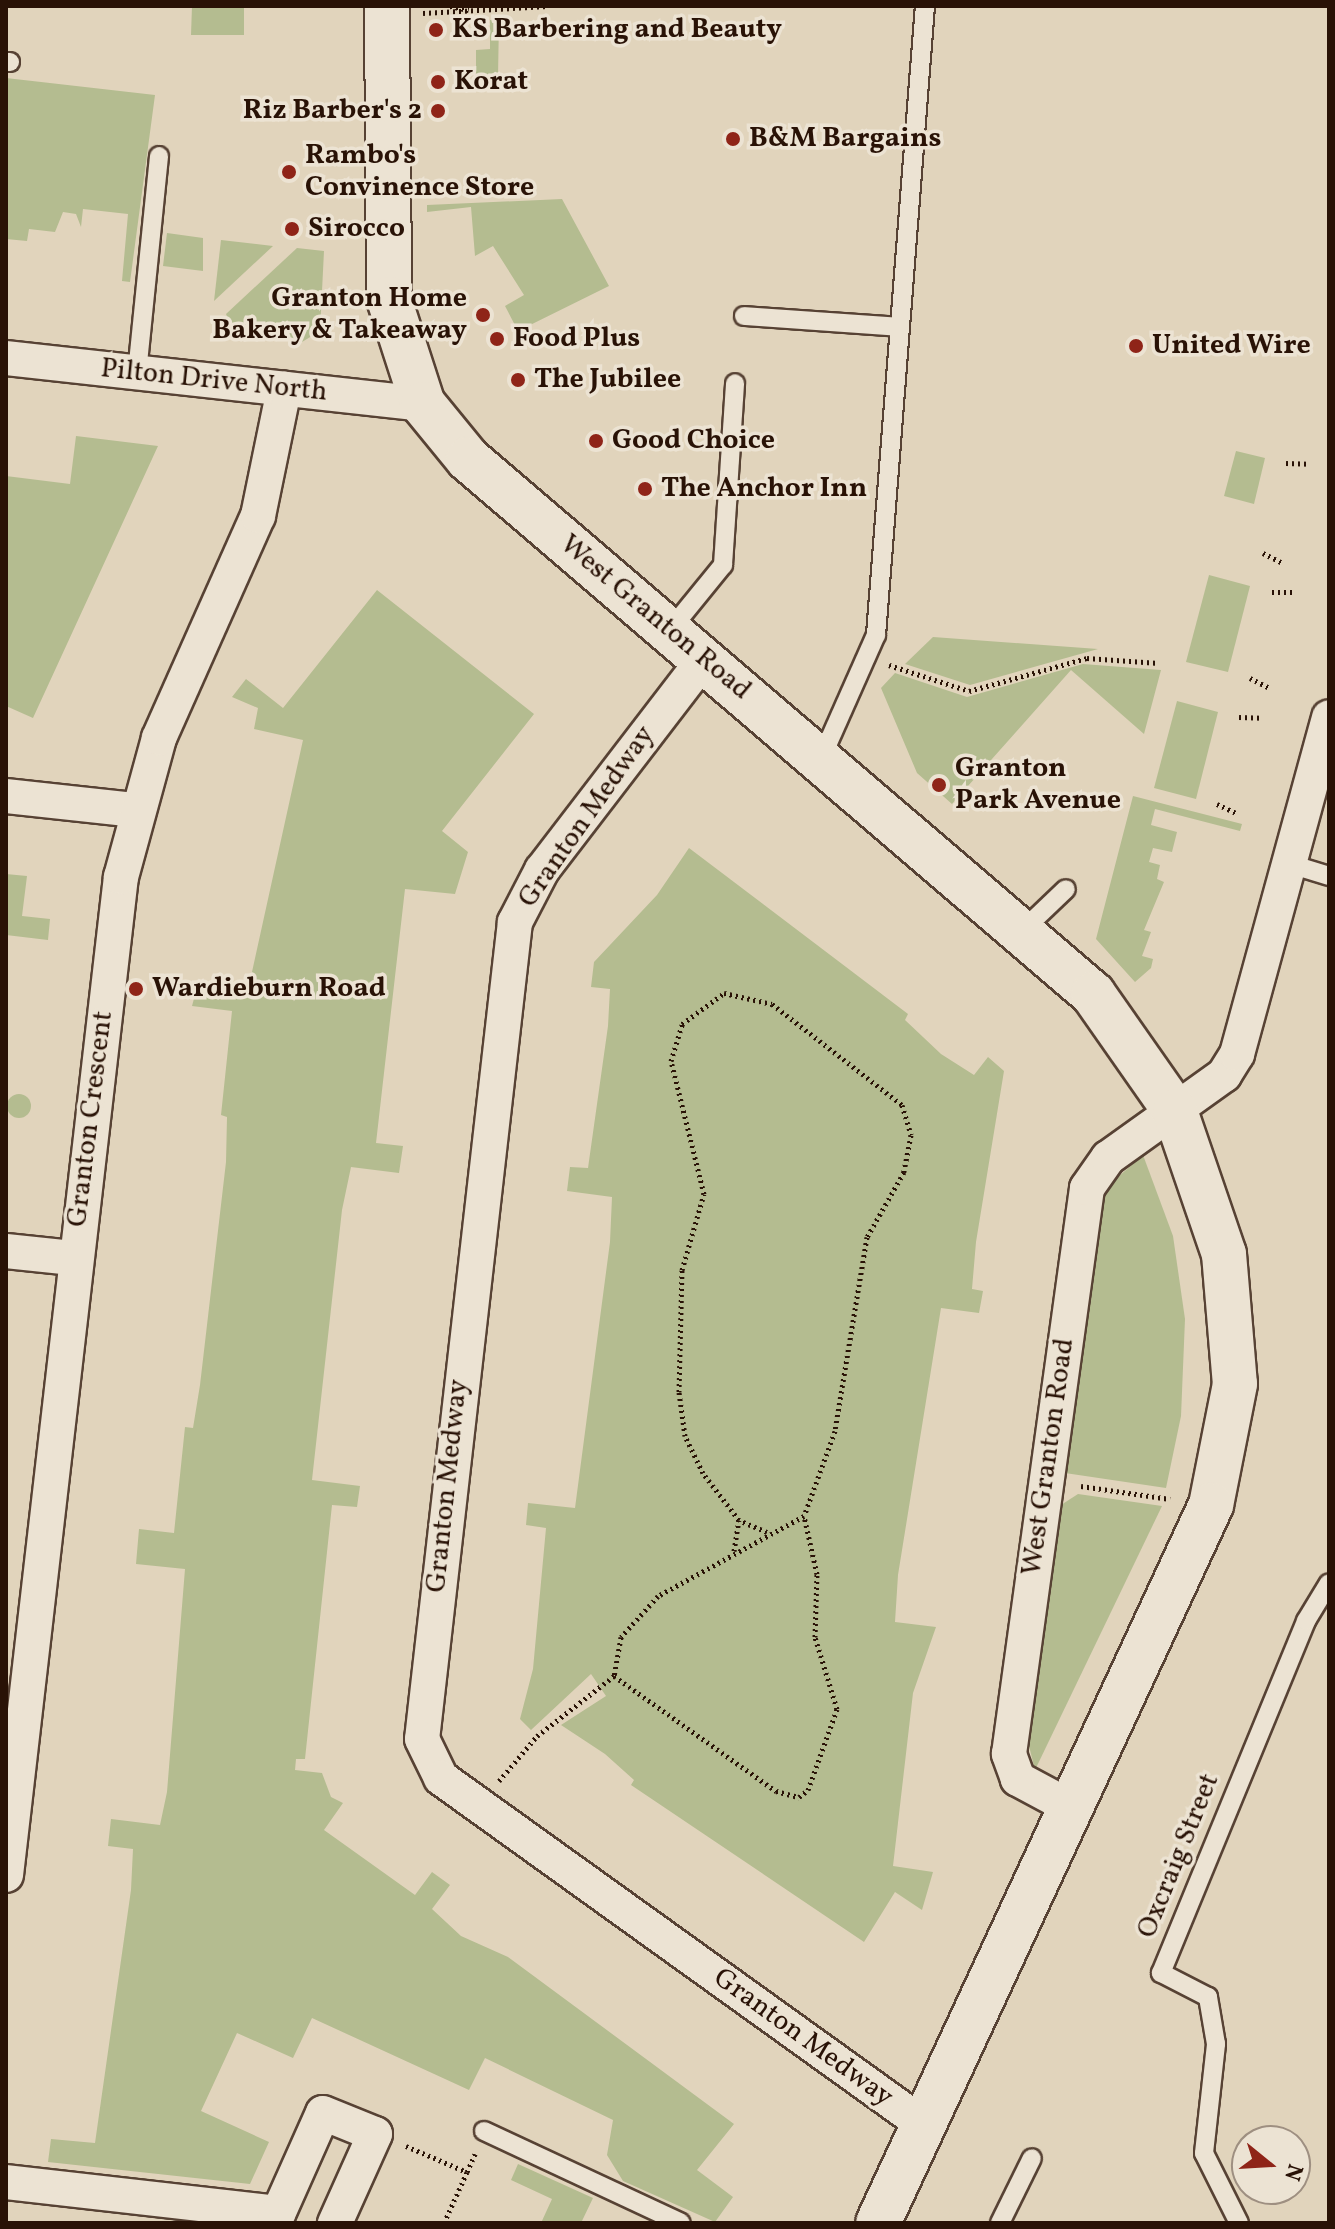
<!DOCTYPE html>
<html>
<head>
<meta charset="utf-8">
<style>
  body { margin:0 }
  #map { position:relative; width:1335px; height:2229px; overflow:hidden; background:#e1d4bc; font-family:Vollkorn,serif }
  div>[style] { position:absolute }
  .green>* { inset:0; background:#b4bc90 }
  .round { border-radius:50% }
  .path>* { height:5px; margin-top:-2.5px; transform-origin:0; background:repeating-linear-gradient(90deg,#291206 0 2px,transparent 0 6px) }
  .roads { filter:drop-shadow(2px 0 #574234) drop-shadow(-2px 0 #574234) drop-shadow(0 2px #574234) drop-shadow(0 -2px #574234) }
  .service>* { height:18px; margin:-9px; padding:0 9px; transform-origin:9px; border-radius:9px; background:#ece3d3 }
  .minor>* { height:34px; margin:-17px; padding:0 17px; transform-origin:17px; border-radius:17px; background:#ece3d3 }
  .tertiary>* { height:44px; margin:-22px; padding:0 22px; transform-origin:22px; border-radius:22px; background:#ece3d3 }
  .dots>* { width:22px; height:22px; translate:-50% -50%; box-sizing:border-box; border:4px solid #ece3d3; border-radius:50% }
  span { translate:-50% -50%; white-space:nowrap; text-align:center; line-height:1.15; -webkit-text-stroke:7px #ece3d3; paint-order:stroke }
  .poi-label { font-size:28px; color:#291206; font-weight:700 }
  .left { translate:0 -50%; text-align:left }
  .right { translate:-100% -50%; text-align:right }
  .street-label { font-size:28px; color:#291206 }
  .frame { position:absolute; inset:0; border:8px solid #291206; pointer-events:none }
  .north { position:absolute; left:1231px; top:2125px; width:80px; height:80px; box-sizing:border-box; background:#ece3d3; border:2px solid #9e8f81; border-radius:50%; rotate:108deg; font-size:22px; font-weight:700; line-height:32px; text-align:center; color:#291206 }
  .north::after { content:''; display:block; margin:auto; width:28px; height:36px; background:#8f2418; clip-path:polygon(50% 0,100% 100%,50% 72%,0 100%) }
</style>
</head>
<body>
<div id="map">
  <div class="green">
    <i style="clip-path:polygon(192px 6px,244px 6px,244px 35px,191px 35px)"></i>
    <i style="clip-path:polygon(490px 20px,499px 20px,498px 77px,476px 76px,476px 50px,490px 49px)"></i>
    <i style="clip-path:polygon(6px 78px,155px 95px,130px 282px,122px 281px,128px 214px,83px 209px,81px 227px,76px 214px,63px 212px,55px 232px,29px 229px,27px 241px,6px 239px)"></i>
    <i style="clip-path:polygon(562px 199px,609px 286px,518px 331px,505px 306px,524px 295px,493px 246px,475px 256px,471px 207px,427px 212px,427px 205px)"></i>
    <i style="clip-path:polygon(167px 233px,203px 238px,203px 271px,163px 266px)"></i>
    <i style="clip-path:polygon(221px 240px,273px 246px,214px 301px)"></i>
    <i style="clip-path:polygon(297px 248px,324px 251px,320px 331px,302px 342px,232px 328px,226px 314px)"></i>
    <i style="clip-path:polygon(76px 436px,158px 446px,33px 718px,6px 706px,6px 476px,70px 484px)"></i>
    <i style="clip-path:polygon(1236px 451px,1265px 458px,1254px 504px,1224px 496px)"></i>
    <i style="clip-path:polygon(1209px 575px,1250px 586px,1228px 672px,1186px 662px)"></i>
    <i style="clip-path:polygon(377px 590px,534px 714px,442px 831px,468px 852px,455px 894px,405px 889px,376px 1143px,403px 1146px,399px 1173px,351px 1167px,342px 1210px,312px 1480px,360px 1486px,357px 1507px,332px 1505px,305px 1759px,296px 1759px,295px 1770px,322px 1773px,331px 1797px,343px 1803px,324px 1830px,415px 1895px,432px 1872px,450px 1885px,432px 1909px,461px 1936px,508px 1957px,734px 2124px,697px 2170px,733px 2197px,715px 2222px,623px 2181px,607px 2155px,613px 2120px,485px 2058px,469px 2090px,312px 2018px,293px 2058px,237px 2033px,201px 2111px,269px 2142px,250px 2184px,48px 2162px,51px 2139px,95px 2143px,131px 1890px,133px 1849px,108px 1846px,111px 1819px,160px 1825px,167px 1792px,185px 1569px,136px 1564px,139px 1529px,174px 1533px,185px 1427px,193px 1428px,200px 1385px,226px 1162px,227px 1117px,221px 1115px,232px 1011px,192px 1006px,199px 980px,248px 990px,303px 740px,254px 729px,258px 708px,232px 697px,246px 679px,283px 708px)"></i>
    <i style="clip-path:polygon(933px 637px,1098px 649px,970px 685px,905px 664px)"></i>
    <i style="clip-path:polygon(1083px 664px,1161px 670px,1144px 734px,1071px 670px,952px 804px,917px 773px,881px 688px,895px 673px,967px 697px)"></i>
    <i style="clip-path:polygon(1177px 701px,1218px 712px,1196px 799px,1154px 788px)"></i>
    <i style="clip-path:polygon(1133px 796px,1242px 824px,1240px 831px,1155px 809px,1151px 825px,1177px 832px,1172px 852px,1153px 848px,1149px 862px,1160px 865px,1157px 879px,1164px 882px,1144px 930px,1151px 932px,1142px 956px,1153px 959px,1151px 968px,1135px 982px,1096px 939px)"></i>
    <i style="clip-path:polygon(689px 848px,908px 1014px,905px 1020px,941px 1054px,974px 1075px,988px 1057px,1004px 1071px,976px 1242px,972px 1289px,983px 1291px,979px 1313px,941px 1308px,898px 1575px,895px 1622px,936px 1627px,913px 1693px,893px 1866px,933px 1872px,922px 1910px,895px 1892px,864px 1942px,631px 1785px,634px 1780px,605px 1754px,561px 1725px,606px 1696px,591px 1674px,531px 1730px,520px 1719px,533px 1669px,546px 1528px,526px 1525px,528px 1503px,575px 1508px,610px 1242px,612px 1197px,567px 1191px,570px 1167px,588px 1168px,608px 1026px,610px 989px,591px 987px,594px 962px,657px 895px)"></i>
    <i style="clip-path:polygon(6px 874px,27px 876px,22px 916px,50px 919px,48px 940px,6px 935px)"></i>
    <i class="round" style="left:7px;top:1094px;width:24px;height:24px"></i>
    <i style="clip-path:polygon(1143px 1155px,1173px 1236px,1185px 1319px,1181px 1416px,1166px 1488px,1065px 1473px,1101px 1192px)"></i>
    <i style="clip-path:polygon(1078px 1494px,1162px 1506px,1035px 1770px,1029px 1746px,1061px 1505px)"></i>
    <i style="clip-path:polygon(518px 2164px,593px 2198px,581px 2223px,541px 2223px,552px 2199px,511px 2180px)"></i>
  </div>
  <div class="path">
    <i style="left:450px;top:6px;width:19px;rotate:12deg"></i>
    <i style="left:423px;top:13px;width:125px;rotate:-3.2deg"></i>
    <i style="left:1286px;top:463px;width:23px;rotate:2deg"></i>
    <i style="left:1263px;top:553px;width:22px;rotate:27deg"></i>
    <i style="left:1272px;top:592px;width:22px"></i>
    <i style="left:889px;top:665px;width:84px;rotate:18deg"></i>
    <i style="left:969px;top:691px;width:123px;rotate:-15.6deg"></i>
    <i style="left:1087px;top:658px;width:72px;rotate:4deg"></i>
    <i style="left:1250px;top:678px;width:22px;rotate:27deg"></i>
    <i style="left:1239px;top:717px;width:23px;rotate:2deg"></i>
    <i style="left:1217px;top:804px;width:23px;rotate:25deg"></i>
    <i style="left:1081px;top:1486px;width:90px;rotate:8.3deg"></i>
    <i style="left:767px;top:1532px;width:30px;rotate:-157deg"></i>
    <i style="left:739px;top:1520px;width:59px;rotate:-127.5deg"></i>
    <i style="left:703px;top:1473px;width:41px;rotate:-115.9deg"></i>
    <i style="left:685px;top:1436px;width:44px;rotate:-97.8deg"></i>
    <i style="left:679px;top:1392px;width:122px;rotate:-88.6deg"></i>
    <i style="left:682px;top:1270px;width:79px;rotate:-73.9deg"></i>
    <i style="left:704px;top:1194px;width:137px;rotate:-103.9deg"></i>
    <i style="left:671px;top:1061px;width:39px;rotate:-73deg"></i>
    <i style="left:682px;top:1024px;width:52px;rotate:-36.4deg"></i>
    <i style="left:724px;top:993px;width:49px;rotate:12.9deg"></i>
    <i style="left:772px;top:1004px;width:165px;rotate:37.8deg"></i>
    <i style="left:902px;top:1105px;width:31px;rotate:73deg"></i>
    <i style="left:911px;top:1135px;width:38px;rotate:101deg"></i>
    <i style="left:904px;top:1172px;width:75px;rotate:119.6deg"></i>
    <i style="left:867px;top:1237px;width:197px;rotate:99.4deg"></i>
    <i style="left:835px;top:1431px;width:90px;rotate:110deg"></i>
    <i style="left:734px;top:1551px;width:31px;rotate:-81deg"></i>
    <i style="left:499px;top:1781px;width:59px;rotate:-49.8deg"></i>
    <i style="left:537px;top:1736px;width:98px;rotate:-37.9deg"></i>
    <i style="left:614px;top:1676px;width:199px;rotate:35.4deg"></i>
    <i style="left:776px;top:1791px;width:24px;rotate:15deg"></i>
    <i style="left:799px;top:1797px;width:11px;rotate:-38deg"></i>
    <i style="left:808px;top:1790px;width:86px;rotate:-70.3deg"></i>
    <i style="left:837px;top:1709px;width:75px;rotate:-107deg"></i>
    <i style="left:815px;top:1637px;width:63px;rotate:-88.2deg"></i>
    <i style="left:817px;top:1574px;width:59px;rotate:-102.6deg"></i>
    <i style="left:804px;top:1516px;width:166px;rotate:151.3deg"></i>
    <i style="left:658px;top:1596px;width:55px;rotate:132.1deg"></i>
    <i style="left:621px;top:1637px;width:40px;rotate:100deg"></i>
    <i style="left:406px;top:2146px;width:66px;rotate:23.1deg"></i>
    <i style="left:467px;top:2172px;width:20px;rotate:-66deg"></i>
    <i style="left:444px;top:2223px;width:56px;rotate:-65.7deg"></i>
  </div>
  <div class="roads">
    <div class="service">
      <i style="left:6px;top:62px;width:4px"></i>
      <i style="left:744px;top:316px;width:156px;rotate:4deg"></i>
      <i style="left:137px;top:373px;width:218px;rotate:-84.2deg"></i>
      <i style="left:670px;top:630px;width:84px;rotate:-50.8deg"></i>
      <i style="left:723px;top:565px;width:182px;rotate:-86.2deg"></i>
      <i style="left:821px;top:759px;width:136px;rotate:-66.1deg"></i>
      <i style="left:876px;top:635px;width:631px;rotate:-85.55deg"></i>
      <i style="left:1290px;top:864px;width:41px;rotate:17.1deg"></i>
      <i style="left:1023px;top:930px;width:59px;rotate:-43.6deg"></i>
      <i style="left:484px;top:2131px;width:217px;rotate:25deg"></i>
      <i style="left:1000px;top:2223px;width:72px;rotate:-63.8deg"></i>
      <i style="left:1239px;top:2223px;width:78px;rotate:-116.6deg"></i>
      <i style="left:1204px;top:2153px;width:110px;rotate:-83.7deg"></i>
      <i style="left:1216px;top:2044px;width:48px;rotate:-99.7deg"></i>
      <i style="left:1208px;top:1997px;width:53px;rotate:-152.9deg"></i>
      <i style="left:1161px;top:1973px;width:381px;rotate:-67.6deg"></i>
      <i style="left:1306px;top:1621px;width:44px;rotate:-58.8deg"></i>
    </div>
    <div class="minor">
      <i style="left:6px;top:358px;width:420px;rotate:6.3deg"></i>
      <i style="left:704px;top:659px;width:266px;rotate:127.5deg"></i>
      <i style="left:542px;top:870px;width:59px;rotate:117.4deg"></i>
      <i style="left:515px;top:922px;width:822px;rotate:96.49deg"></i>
      <i style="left:422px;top:1739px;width:43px;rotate:64deg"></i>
      <i style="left:441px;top:1778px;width:595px;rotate:35.69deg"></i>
      <i style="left:6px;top:796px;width:130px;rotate:6.2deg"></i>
      <i style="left:6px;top:1251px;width:67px;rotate:6deg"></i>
      <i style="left:1074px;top:1809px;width:64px;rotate:-151.8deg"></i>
      <i style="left:1018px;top:1779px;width:27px;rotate:-110deg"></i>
      <i style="left:1009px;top:1754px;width:571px;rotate:-82.15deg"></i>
      <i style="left:1087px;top:1188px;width:37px;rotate:-55deg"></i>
      <i style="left:1108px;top:1158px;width:143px;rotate:-35.6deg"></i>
      <i style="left:1224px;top:1075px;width:25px;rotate:-58deg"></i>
      <i style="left:1237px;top:1054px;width:349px;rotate:-74.7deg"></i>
      <i style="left:6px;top:1875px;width:1005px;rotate:-83.43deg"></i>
      <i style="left:121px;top:877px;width:144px;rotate:-74.7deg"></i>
      <i style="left:159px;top:738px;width:243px;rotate:-66deg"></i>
      <i style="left:258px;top:516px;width:130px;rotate:-78.4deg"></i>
      <i style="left:6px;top:2182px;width:274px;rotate:6.5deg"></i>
      <i style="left:274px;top:2223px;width:120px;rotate:-66deg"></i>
      <i style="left:323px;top:2113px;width:56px;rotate:22deg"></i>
      <i style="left:375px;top:2134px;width:98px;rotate:114.2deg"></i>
    </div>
    <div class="tertiary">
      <i style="left:387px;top:6px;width:293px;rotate:89.6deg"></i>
      <i style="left:389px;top:299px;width:110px;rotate:72.1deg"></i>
      <i style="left:423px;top:404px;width:71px;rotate:50.7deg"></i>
      <i style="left:468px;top:459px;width:823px;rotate:40.56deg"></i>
      <i style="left:1093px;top:994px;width:143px;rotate:55deg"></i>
      <i style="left:1175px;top:1111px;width:151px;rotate:71.1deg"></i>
      <i style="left:1224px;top:1254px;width:130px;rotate:85.2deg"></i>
      <i style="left:1235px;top:1384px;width:123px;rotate:101.2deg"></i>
      <i style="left:1211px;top:1505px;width:791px;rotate:114.88deg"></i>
    </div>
  </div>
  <div class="dots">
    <i style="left:436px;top:30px;background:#8f2418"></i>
    <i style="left:438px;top:82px;background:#8f2418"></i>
    <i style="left:438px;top:111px;background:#8f2418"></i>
    <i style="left:733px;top:139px;background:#8f2418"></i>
    <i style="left:289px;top:172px;background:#8f2418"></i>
    <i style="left:292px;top:229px;background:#8f2418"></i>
    <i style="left:483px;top:315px;background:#8f2418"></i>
    <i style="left:497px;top:339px;background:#8f2418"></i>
    <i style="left:1136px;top:346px;background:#8f2418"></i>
    <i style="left:518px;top:380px;background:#8f2418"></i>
    <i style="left:596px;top:441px;background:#8f2418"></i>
    <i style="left:645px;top:489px;background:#8f2418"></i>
    <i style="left:939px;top:785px;background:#8f2418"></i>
    <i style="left:136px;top:989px;background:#8f2418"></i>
  </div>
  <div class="poi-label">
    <span class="left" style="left:452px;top:30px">KS Barbering and Beauty</span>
    <span class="left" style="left:454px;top:82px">Korat</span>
    <span class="right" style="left:422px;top:111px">Riz Barber's 2</span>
    <span class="left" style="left:749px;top:139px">B&amp;M Bargains</span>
    <span class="left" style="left:305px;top:172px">Rambo's<br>Convinence Store</span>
    <span class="left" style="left:308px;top:229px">Sirocco</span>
    <span class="right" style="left:467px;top:315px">Granton Home<br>Bakery &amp; Takeaway</span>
    <span class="left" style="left:513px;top:339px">Food Plus</span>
    <span class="left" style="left:1152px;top:346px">United Wire</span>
    <span class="left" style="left:534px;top:380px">The Jubilee</span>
    <span class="left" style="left:612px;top:441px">Good Choice</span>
    <span class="left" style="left:661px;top:489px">The Anchor Inn</span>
    <span class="left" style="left:955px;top:785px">Granton<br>Park Avenue</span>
    <span class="left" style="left:152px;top:989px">Wardieburn Road</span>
  </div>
  <div class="street-label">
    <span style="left:214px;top:381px;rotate:6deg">Pilton Drive North</span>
    <span style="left:655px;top:618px;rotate:40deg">West Granton Road</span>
    <span style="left:587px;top:817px;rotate:-55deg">Granton Medway</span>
    <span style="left:91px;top:1119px;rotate:-83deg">Granton Crescent</span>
    <span style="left:1049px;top:1457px;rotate:-82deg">West Granton Road</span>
    <span style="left:448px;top:1486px;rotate:-84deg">Granton Medway</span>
    <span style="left:1179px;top:1856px;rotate:-68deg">Oxcraig Street</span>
    <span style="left:803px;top:2038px;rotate:36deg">Granton Medway</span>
  </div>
  <div class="frame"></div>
  <div class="north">N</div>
</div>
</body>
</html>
